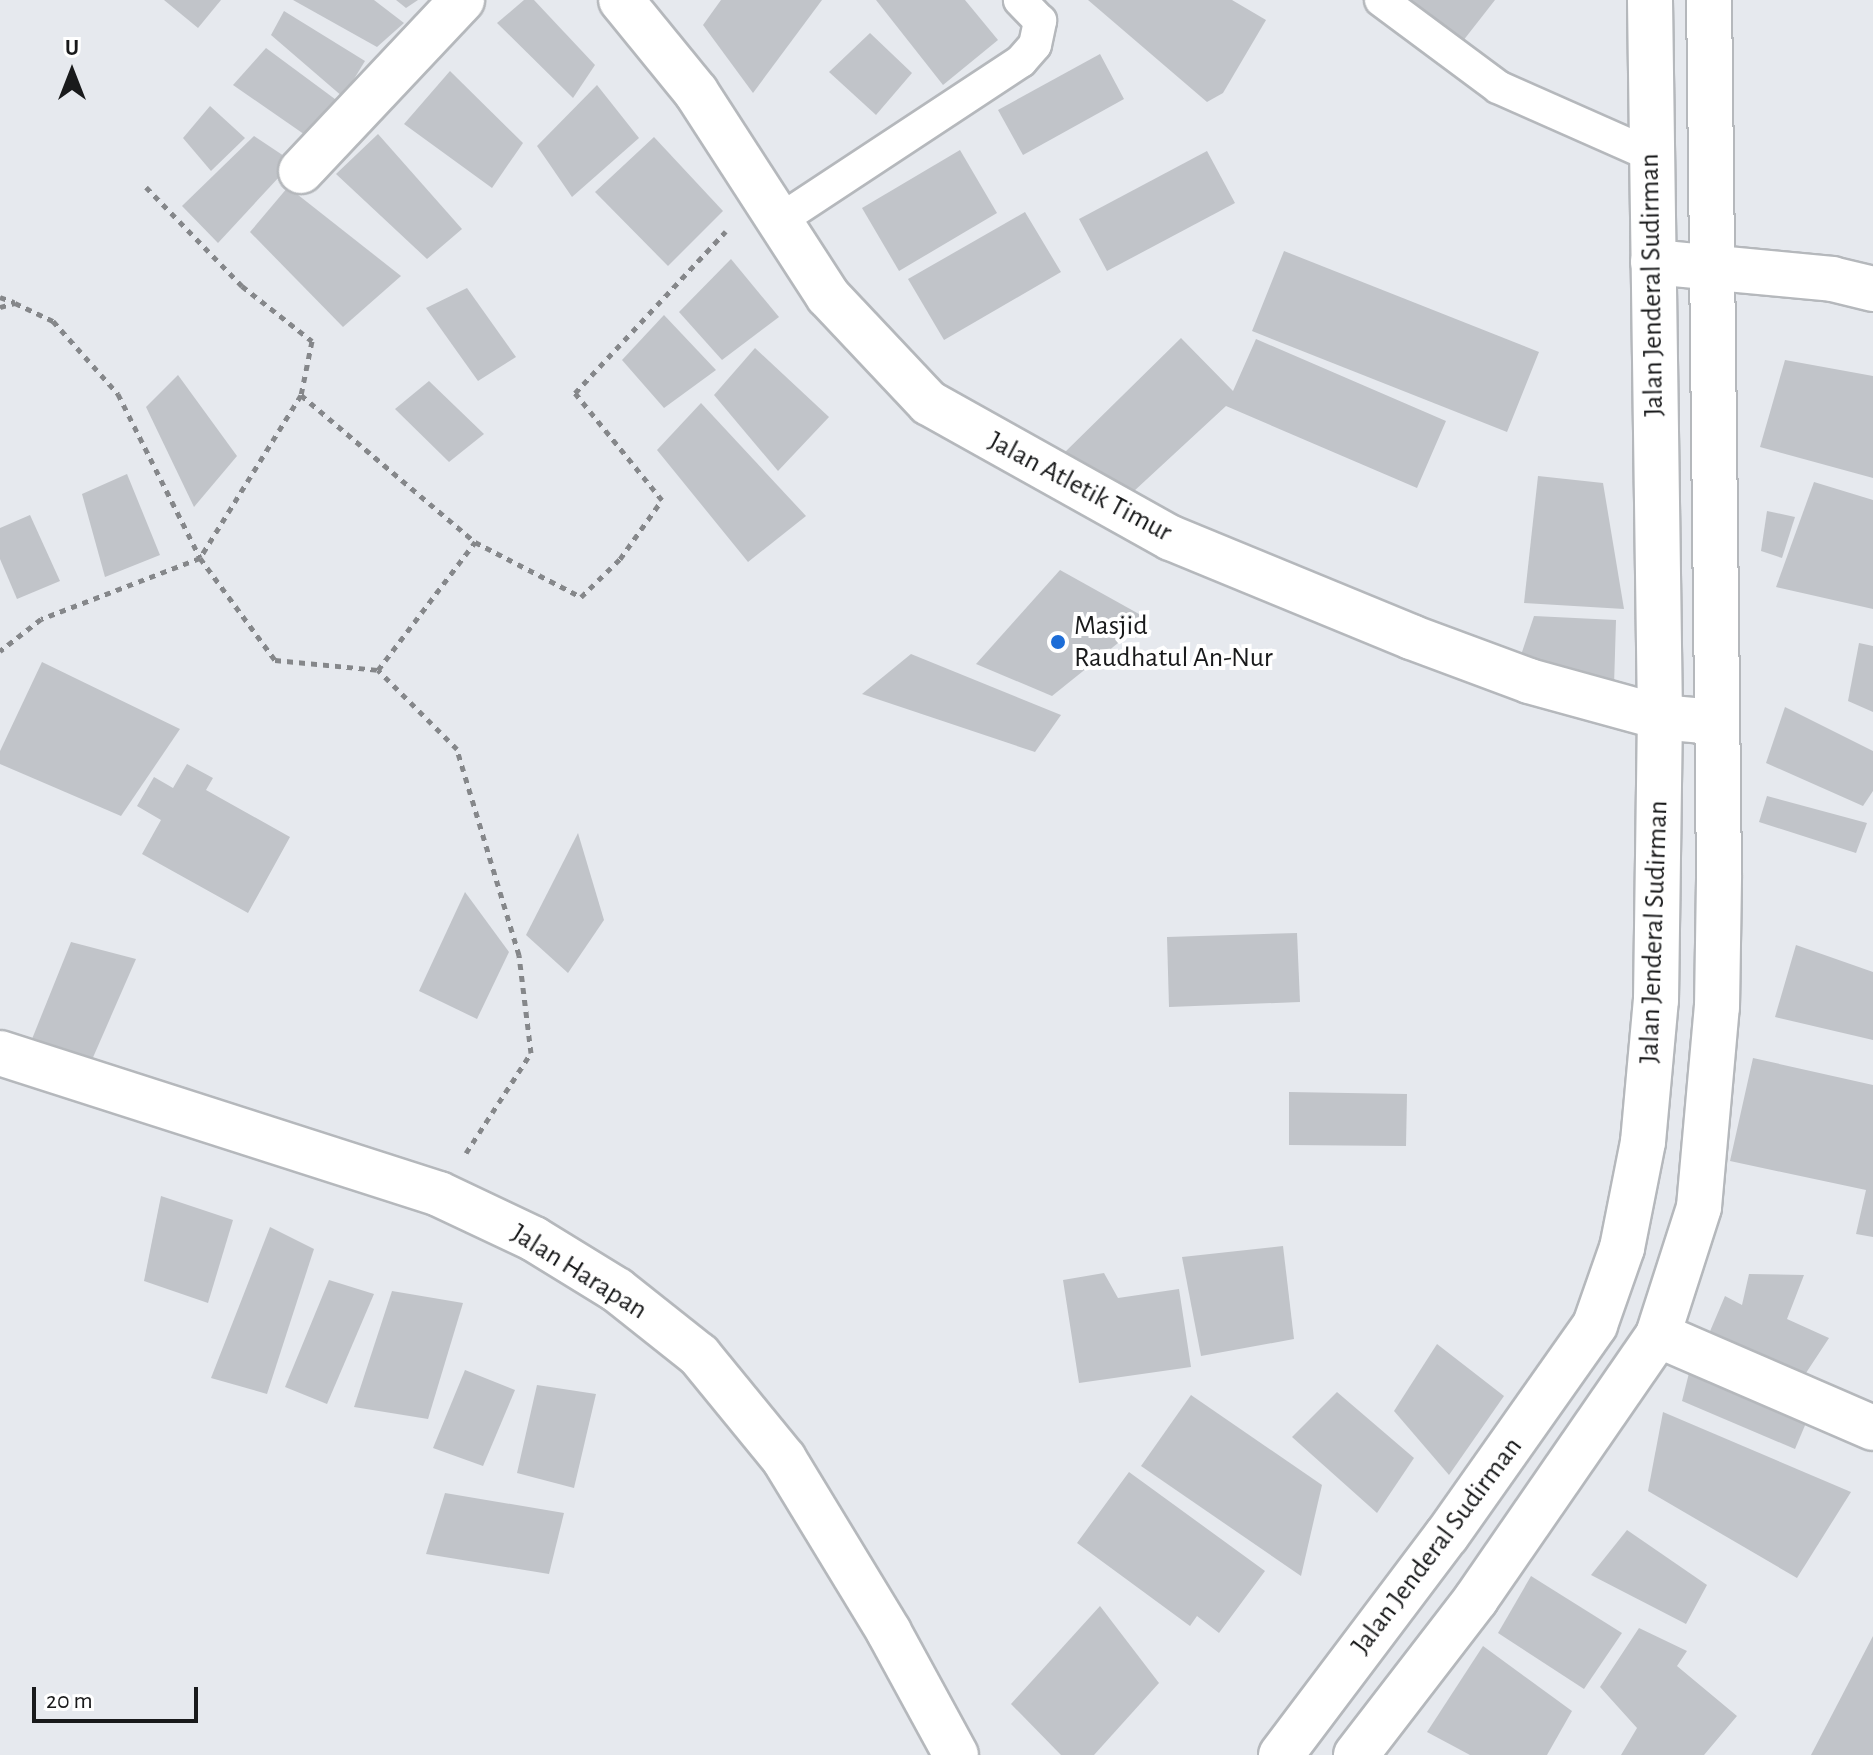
<!DOCTYPE html>
<html>
<head>
<meta charset="utf-8">
<style>
  body { margin:0 }
  #map { position:relative; width:1873px; height:1755px; overflow:hidden; background:#e6e9ee; font-family:"Alegreya Sans",sans-serif }
  div>[style] { position:absolute }
  .building>* { inset:0; background:#c1c4c9 }
  .path>* { height:5px; margin-top:-2.5px; transform-origin:0; background:repeating-linear-gradient(90deg,#85878a 0 6px,transparent 0 12px) }
  .roads { filter:drop-shadow(2px 0 #b5b8bc) drop-shadow(-2px 0 #b5b8bc) drop-shadow(0 2px #b5b8bc) drop-shadow(0 -2px #b5b8bc) }
  .lane>* { height:32px; margin:-16px; padding:0 16px; transform-origin:16px; border-radius:16px; background:#fff }
  .street>* { height:44px; margin:-22px; padding:0 22px; transform-origin:22px; border-radius:22px; background:#fff }
  .secondary>* { height:44px; margin:-22px; padding:0 22px; transform-origin:22px; border-radius:22px; background:#fff }
  .dots>* { width:22px; height:22px; translate:-50% -50%; box-sizing:border-box; border:4px solid #fff; border-radius:50% }
  span { translate:-50% -50%; white-space:nowrap; text-align:center; line-height:1.15; -webkit-text-stroke:8px #fff; paint-order:stroke }
  .street-label { font-size:28px; color:#191a1b }
  .poi-label { font-size:28px; color:#191a1b }
  .left { translate:0 -50%; text-align:left }
  .north { position:absolute; left:32px; top:32px; width:80px; height:80px; -webkit-text-stroke:6px #fff; paint-order:stroke; rotate:0deg; font-size:22px; font-weight:700; line-height:32px; text-align:center; color:#191a1b }
  .north::after { content:''; display:block; margin:auto; width:28px; height:36px; background:#191a1b; clip-path:polygon(50% 0,100% 100%,50% 72%,0 100%) }
  .scale { position:absolute; left:32px; top:1687px; width:166px; height:36px; box-sizing:border-box; border:4px solid #191a1b; border-top:0; padding-left:10px; font-size:24px; line-height:28px; white-space:nowrap; color:#191a1b; -webkit-text-stroke:6px #fff; paint-order:stroke }
</style>
</head>
<body>
<div id="map">
  <div class="building">
    <i style="clip-path:polygon(164px 0,221px 0,198px 28px)"></i>
    <i style="clip-path:polygon(293px 0,374px 0,404px 23px,377px 47px)"></i>
    <i style="clip-path:polygon(396px 0,418px 0,406px 8px)"></i>
    <i style="clip-path:polygon(524px 0,534px 0,595px 65px,573px 98px,497px 23px)"></i>
    <i style="clip-path:polygon(721px 0,822px 0,753px 93px,703px 25px)"></i>
    <i style="clip-path:polygon(876px 0,965px 0,998px 40px,943px 85px)"></i>
    <i style="clip-path:polygon(1088px 0,1232px 0,1266px 20px,1223px 93px,1207px 102px)"></i>
    <i style="clip-path:polygon(1400px 0,1495px 0,1459px 46px)"></i>
    <i style="clip-path:polygon(284px 11px,365px 61px,343px 97px,271px 35px)"></i>
    <i style="clip-path:polygon(870px 33px,912px 73px,876px 115px,829px 72px)"></i>
    <i style="clip-path:polygon(266px 48px,343px 105px,311px 139px,233px 85px)"></i>
    <i style="clip-path:polygon(1100px 54px,1124px 99px,1023px 155px,998px 110px)"></i>
    <i style="clip-path:polygon(450px 71px,523px 143px,492px 188px,404px 124px)"></i>
    <i style="clip-path:polygon(597px 85px,639px 138px,572px 197px,537px 146px)"></i>
    <i style="clip-path:polygon(210px 106px,245px 138px,211px 171px,183px 138px)"></i>
    <i style="clip-path:polygon(378px 134px,462px 229px,427px 259px,336px 174px)"></i>
    <i style="clip-path:polygon(254px 136px,293px 162px,218px 243px,182px 206px)"></i>
    <i style="clip-path:polygon(654px 137px,723px 211px,668px 266px,595px 192px)"></i>
    <i style="clip-path:polygon(960px 150px,997px 213px,899px 271px,862px 208px)"></i>
    <i style="clip-path:polygon(1207px 151px,1235px 203px,1107px 271px,1079px 219px)"></i>
    <i style="clip-path:polygon(288px 187px,401px 276px,343px 327px,250px 232px)"></i>
    <i style="clip-path:polygon(1025px 212px,1061px 272px,944px 340px,908px 279px)"></i>
    <i style="clip-path:polygon(1284px 251px,1539px 352px,1507px 432px,1252px 331px)"></i>
    <i style="clip-path:polygon(731px 259px,779px 317px,722px 360px,679px 312px)"></i>
    <i style="clip-path:polygon(467px 288px,516px 357px,478px 381px,426px 308px)"></i>
    <i style="clip-path:polygon(664px 315px,716px 370px,664px 408px,622px 360px)"></i>
    <i style="clip-path:polygon(1181px 338px,1233px 391px,1256px 339px,1446px 421px,1417px 488px,1226px 406px,1120px 504px,1062px 455px)"></i>
    <i style="clip-path:polygon(755px 348px,829px 417px,778px 471px,714px 395px)"></i>
    <i style="clip-path:polygon(1785px 360px,1873px 376px,1873px 478px,1760px 447px)"></i>
    <i style="clip-path:polygon(178px 375px,237px 456px,194px 507px,146px 407px)"></i>
    <i style="clip-path:polygon(429px 381px,484px 434px,449px 462px,395px 409px)"></i>
    <i style="clip-path:polygon(701px 403px,806px 516px,748px 562px,657px 450px)"></i>
    <i style="clip-path:polygon(127px 474px,160px 555px,105px 577px,82px 494px)"></i>
    <i style="clip-path:polygon(1538px 476px,1603px 483px,1624px 609px,1524px 603px)"></i>
    <i style="clip-path:polygon(1814px 482px,1873px 500px,1873px 609px,1776px 587px)"></i>
    <i style="clip-path:polygon(1767px 511px,1795px 517px,1782px 558px,1761px 551px)"></i>
    <i style="clip-path:polygon(30px 515px,60px 581px,17px 599px,0 559px,0 528px)"></i>
    <i style="clip-path:polygon(1060px 570px,1148px 619px,1052px 696px,976px 664px)"></i>
    <i style="clip-path:polygon(1534px 616px,1616px 620px,1614px 686px,1519px 661px)"></i>
    <i style="clip-path:polygon(1859px 643px,1873px 646px,1873px 712px,1848px 701px)"></i>
    <i style="clip-path:polygon(911px 654px,1061px 715px,1035px 752px,862px 694px)"></i>
    <i style="clip-path:polygon(42px 662px,180px 729px,121px 816px,0 764px,0 751px)"></i>
    <i style="clip-path:polygon(1785px 707px,1873px 751px,1873px 791px,1863px 806px,1766px 763px)"></i>
    <i style="clip-path:polygon(187px 764px,213px 778px,206px 790px,290px 837px,248px 913px,142px 854px,161px 820px,137px 806px,154px 777px,173px 788px)"></i>
    <i style="clip-path:polygon(1767px 796px,1867px 823px,1856px 853px,1759px 822px)"></i>
    <i style="clip-path:polygon(578px 833px,604px 920px,568px 973px,526px 935px)"></i>
    <i style="clip-path:polygon(465px 892px,509px 952px,477px 1019px,419px 991px)"></i>
    <i style="clip-path:polygon(1297px 933px,1300px 1002px,1169px 1007px,1167px 937px)"></i>
    <i style="clip-path:polygon(71px 942px,136px 959px,91px 1062px,30px 1044px)"></i>
    <i style="clip-path:polygon(1796px 945px,1873px 972px,1873px 1040px,1775px 1017px)"></i>
    <i style="clip-path:polygon(1753px 1058px,1873px 1085px,1873px 1237px,1856px 1234px,1866px 1190px,1730px 1161px)"></i>
    <i style="clip-path:polygon(1289px 1092px,1407px 1094px,1406px 1146px,1289px 1145px)"></i>
    <i style="clip-path:polygon(161px 1196px,233px 1220px,208px 1303px,144px 1281px)"></i>
    <i style="clip-path:polygon(270px 1227px,314px 1249px,267px 1394px,211px 1378px)"></i>
    <i style="clip-path:polygon(1283px 1246px,1294px 1339px,1201px 1356px,1182px 1257px)"></i>
    <i style="clip-path:polygon(1104px 1273px,1118px 1298px,1179px 1289px,1191px 1367px,1079px 1383px,1063px 1280px)"></i>
    <i style="clip-path:polygon(1749px 1274px,1804px 1275px,1787px 1319px,1829px 1338px,1804px 1376px,1708px 1336px,1725px 1296px,1742px 1305px)"></i>
    <i style="clip-path:polygon(329px 1280px,374px 1294px,327px 1404px,285px 1387px)"></i>
    <i style="clip-path:polygon(392px 1291px,463px 1303px,428px 1419px,354px 1407px)"></i>
    <i style="clip-path:polygon(1437px 1344px,1504px 1396px,1449px 1475px,1394px 1411px)"></i>
    <i style="clip-path:polygon(1691px 1365px,1806px 1423px,1795px 1449px,1682px 1401px)"></i>
    <i style="clip-path:polygon(465px 1370px,515px 1390px,483px 1466px,433px 1448px)"></i>
    <i style="clip-path:polygon(537px 1385px,596px 1394px,574px 1488px,517px 1473px)"></i>
    <i style="clip-path:polygon(1337px 1392px,1414px 1458px,1377px 1513px,1292px 1437px)"></i>
    <i style="clip-path:polygon(1191px 1395px,1322px 1485px,1301px 1576px,1141px 1466px)"></i>
    <i style="clip-path:polygon(1663px 1412px,1851px 1492px,1797px 1578px,1648px 1491px)"></i>
    <i style="clip-path:polygon(1129px 1472px,1265px 1571px,1219px 1633px,1197px 1616px,1190px 1626px,1077px 1543px)"></i>
    <i style="clip-path:polygon(445px 1493px,564px 1513px,549px 1574px,426px 1554px)"></i>
    <i style="clip-path:polygon(1627px 1530px,1707px 1585px,1686px 1624px,1591px 1575px)"></i>
    <i style="clip-path:polygon(1531px 1576px,1622px 1633px,1584px 1689px,1498px 1633px)"></i>
    <i style="clip-path:polygon(1100px 1606px,1159px 1683px,1094px 1755px,1061px 1755px,1011px 1704px)"></i>
    <i style="clip-path:polygon(1639px 1628px,1687px 1651px,1677px 1666px,1737px 1716px,1704px 1755px,1621px 1755px,1637px 1728px,1600px 1687px)"></i>
    <i style="clip-path:polygon(1873px 1636px,1873px 1755px,1811px 1755px)"></i>
    <i style="clip-path:polygon(1483px 1646px,1572px 1711px,1547px 1755px,1470px 1755px,1427px 1732px)"></i>
  </div>
  <div class="path">
    <i style="left:146px;top:187px;width:138px;rotate:45.9deg"></i>
    <i style="left:242px;top:286px;width:89px;rotate:38.2deg"></i>
    <i style="left:312px;top:341px;width:55px;rotate:101.5deg"></i>
    <i style="left:301px;top:395px;width:192px;rotate:121.8deg"></i>
    <i style="left:200px;top:558px;width:127px;rotate:53.7deg"></i>
    <i style="left:275px;top:660px;width:103px;rotate:5.5deg"></i>
    <i style="left:0;top:297px;width:15px;rotate:20deg"></i>
    <i style="left:0;top:307px;width:16px;rotate:-15deg"></i>
    <i style="left:15px;top:303px;width:42px;rotate:25.3deg"></i>
    <i style="left:53px;top:321px;width:98px;rotate:48.3deg"></i>
    <i style="left:118px;top:394px;width:183px;rotate:63.4deg"></i>
    <i style="left:200px;top:558px;width:170px;rotate:159deg"></i>
    <i style="left:41px;top:619px;width:52px;rotate:142deg"></i>
    <i style="left:301px;top:395px;width:228px;rotate:40.2deg"></i>
    <i style="left:466px;top:1153px;width:119px;rotate:-57deg"></i>
    <i style="left:531px;top:1053px;width:99px;rotate:-97deg"></i>
    <i style="left:519px;top:955px;width:215px;rotate:-106.8deg"></i>
    <i style="left:457px;top:749px;width:112px;rotate:-135deg"></i>
    <i style="left:378px;top:670px;width:161px;rotate:-52.8deg"></i>
    <i style="left:475px;top:542px;width:119px;rotate:27.4deg"></i>
    <i style="left:581px;top:597px;width:54px;rotate:-44.3deg"></i>
    <i style="left:620px;top:559px;width:72px;rotate:-54.6deg"></i>
    <i style="left:662px;top:500px;width:138px;rotate:-129.1deg"></i>
    <i style="left:575px;top:393px;width:221px;rotate:-47deg"></i>
  </div>
  <div class="roads">
    <div class="lane">
      <i style="left:1381px;top:0;width:146px;rotate:36.6deg"></i>
      <i style="left:1498px;top:87px;width:165px;rotate:23.9deg"></i>
      <i style="left:777px;top:222px;width:292px;rotate:-33.4deg"></i>
      <i style="left:1021px;top:61px;width:21px;rotate:-49deg"></i>
      <i style="left:1035px;top:45px;width:25px;rotate:-78deg"></i>
      <i style="left:1040px;top:21px;width:29px;rotate:-134deg"></i>
    </div>
    <div class="street">
      <i style="left:621px;top:0;width:119px;rotate:50.8deg"></i>
      <i style="left:696px;top:92px;width:243px;rotate:57.1deg"></i>
      <i style="left:828px;top:296px;width:147px;rotate:46.7deg"></i>
      <i style="left:929px;top:403px;width:277px;rotate:29.2deg"></i>
      <i style="left:1171px;top:538px;width:260px;rotate:22.4deg"></i>
      <i style="left:1411px;top:637px;width:126px;rotate:20.4deg"></i>
      <i style="left:1529px;top:681px;width:136px;rotate:15.4deg"></i>
      <i style="left:1660px;top:717px;width:55px;rotate:5.2deg"></i>
      <i style="left:301px;top:171px;width:235px;rotate:-46.7deg"></i>
      <i style="left:1653px;top:262px;width:180px;rotate:5.4deg"></i>
      <i style="left:1832px;top:279px;width:42px;rotate:13.7deg"></i>
      <i style="left:0;top:1053px;width:461px;rotate:17.8deg"></i>
      <i style="left:439px;top:1194px;width:105px;rotate:25.3deg"></i>
      <i style="left:534px;top:1239px;width:97px;rotate:31.6deg"></i>
      <i style="left:617px;top:1290px;width:105px;rotate:38.4deg"></i>
      <i style="left:699px;top:1355px;width:134px;rotate:50.7deg"></i>
      <i style="left:784px;top:1459px;width:202px;rotate:58.7deg"></i>
      <i style="left:889px;top:1632px;width:140px;rotate:61.4deg"></i>
      <i style="left:1658px;top:1335px;width:234px;rotate:23.4deg"></i>
    </div>
    <div class="secondary">
      <i style="left:1281px;top:1755px;width:276px;rotate:-53deg"></i>
      <i style="left:1447px;top:1535px;width:257px;rotate:-54.8deg"></i>
      <i style="left:1595px;top:1325px;width:82px;rotate:-70.7deg"></i>
      <i style="left:1622px;top:1248px;width:108px;rotate:-78.8deg"></i>
      <i style="left:1643px;top:1142px;width:143px;rotate:-84.8deg"></i>
      <i style="left:1656px;top:1000px;width:283px;rotate:-89.2deg"></i>
      <i style="left:1660px;top:717px;width:717px;rotate:-90.8deg"></i>
      <i style="left:1356px;top:1755px;width:197px;rotate:-52.4deg"></i>
      <i style="left:1476px;top:1599px;width:321px;rotate:-55.4deg"></i>
      <i style="left:1658px;top:1335px;width:134px;rotate:-72.2deg"></i>
      <i style="left:1699px;top:1207px;width:201px;rotate:-84.9deg"></i>
      <i style="left:1717px;top:1007px;width:132px;rotate:-89.1deg"></i>
      <i style="left:1719px;top:875px;width:875px;rotate:-90.65deg"></i>
    </div>
  </div>
  <div class="dots">
    <i style="left:1058px;top:642px;background:#1d6dd7"></i>
  </div>
  <div class="street-label">
    <span style="left:1652px;top:285px;rotate:-91deg">Jalan Jenderal Sudirman</span>
    <span style="left:1080px;top:487px;rotate:28deg">Jalan Atletik Timur</span>
    <span style="left:1654px;top:932px;rotate:-88deg">Jalan Jenderal Sudirman</span>
    <span style="left:579px;top:1272px;rotate:32deg">Jalan Harapan</span>
    <span style="left:1437px;top:1546px;rotate:-53deg">Jalan Jenderal Sudirman</span>
  </div>
  <div class="poi-label">
    <span class="left" style="left:1074px;top:642px">Masjid<br>Raudhatul An-Nur</span>
  </div>
  <div class="north">U</div>
  <div class="scale">20 m</div>
</div>
</body>
</html>
